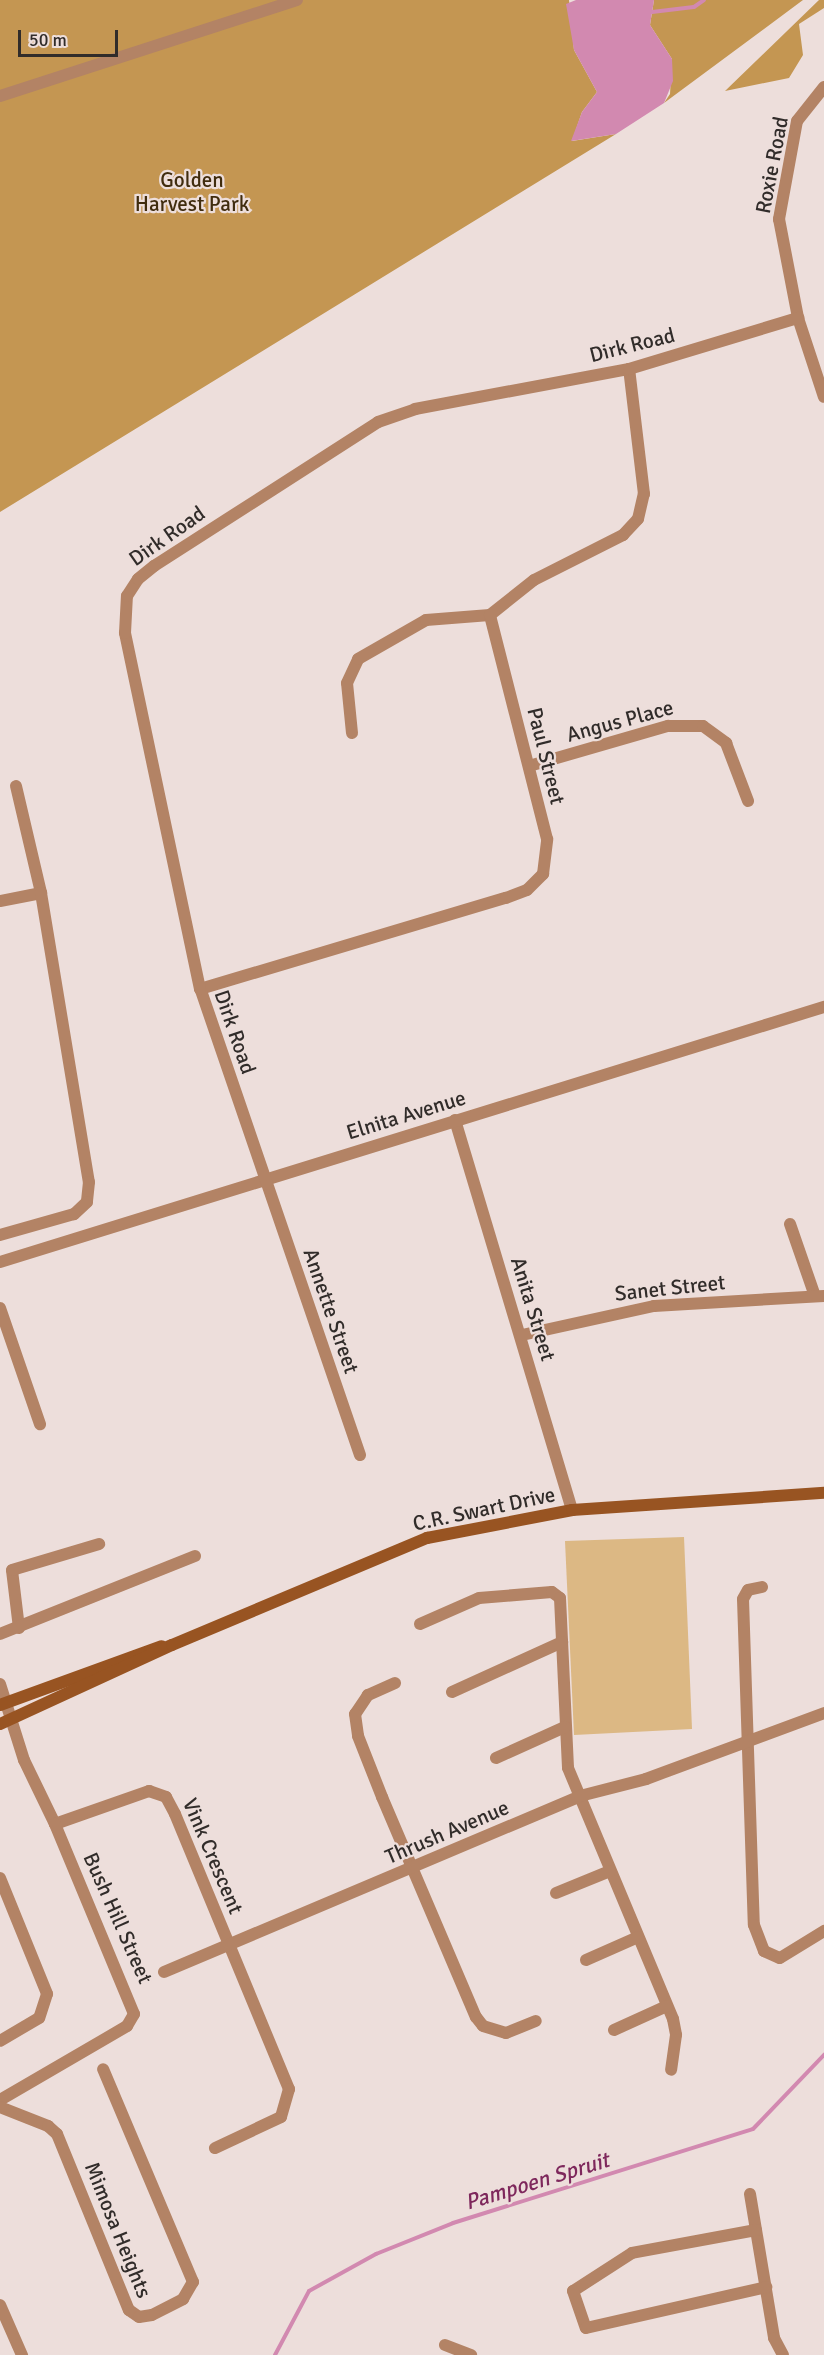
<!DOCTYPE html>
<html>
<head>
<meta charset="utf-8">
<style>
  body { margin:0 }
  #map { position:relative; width:824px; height:2355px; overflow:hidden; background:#eddedb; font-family:Signika,sans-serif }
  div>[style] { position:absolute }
  .green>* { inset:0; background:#dcb884 }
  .forest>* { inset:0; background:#c49652 }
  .water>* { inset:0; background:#d289b0 }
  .stream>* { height:4px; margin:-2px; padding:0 2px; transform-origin:2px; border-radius:2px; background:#d289b0 }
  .street>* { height:12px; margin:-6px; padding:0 6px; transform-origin:6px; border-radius:6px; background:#b38365 }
  .secondary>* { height:12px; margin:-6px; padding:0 6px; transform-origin:6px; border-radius:6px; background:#985422 }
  span { translate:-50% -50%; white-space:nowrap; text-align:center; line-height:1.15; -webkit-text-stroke:4.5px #eddedb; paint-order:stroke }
  .street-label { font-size:21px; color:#312c2a }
  .park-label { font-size:21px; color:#402c0e }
  .water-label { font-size:22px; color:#7e285c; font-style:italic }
  .scale { position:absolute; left:18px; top:30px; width:100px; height:27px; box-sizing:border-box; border:3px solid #312c2a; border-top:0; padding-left:8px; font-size:18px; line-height:21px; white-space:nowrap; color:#312c2a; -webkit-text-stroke:4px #eddedb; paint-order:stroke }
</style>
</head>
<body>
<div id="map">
  <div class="green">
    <i style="clip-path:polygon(684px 1537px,692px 1729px,574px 1735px,565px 1541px)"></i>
  </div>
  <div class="forest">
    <i style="clip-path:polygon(0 0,569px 0,574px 50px,597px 92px,582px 112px,572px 141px,616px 134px,0 512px)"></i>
    <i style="clip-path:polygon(654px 0,803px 0,664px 103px,670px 94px,672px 59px,650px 25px)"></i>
    <i style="clip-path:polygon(819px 0,824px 0,824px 8px,799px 24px,803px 55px,789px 78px,725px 91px)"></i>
  </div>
  <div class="water">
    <i style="clip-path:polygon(576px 0,654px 0,650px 25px,672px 59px,673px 81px,664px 103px,616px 134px,571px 141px,582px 112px,597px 92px,574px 50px,566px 4px)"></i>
  </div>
  <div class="stream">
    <i style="left:652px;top:12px;width:42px;rotate:-6.8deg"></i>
    <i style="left:694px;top:7px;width:12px;rotate:-35deg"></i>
    <i style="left:275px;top:2355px;width:72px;rotate:-62deg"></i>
    <i style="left:309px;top:2291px;width:77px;rotate:-28.9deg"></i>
    <i style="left:376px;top:2254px;width:83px;rotate:-21.9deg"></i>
    <i style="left:453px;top:2223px;width:314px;rotate:-17.4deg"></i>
    <i style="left:753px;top:2129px;width:103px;rotate:-46.2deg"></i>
  </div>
  <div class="street">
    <i style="left:824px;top:87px;width:43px;rotate:128.5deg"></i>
    <i style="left:797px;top:121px;width:100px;rotate:100.4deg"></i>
    <i style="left:779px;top:219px;width:101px;rotate:79.1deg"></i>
    <i style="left:798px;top:318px;width:83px;rotate:71.8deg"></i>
    <i style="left:0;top:96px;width:312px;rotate:-17.9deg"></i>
    <i style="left:352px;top:733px;width:50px;rotate:-95.7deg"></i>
    <i style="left:347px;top:683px;width:26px;rotate:-65deg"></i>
    <i style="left:358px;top:659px;width:78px;rotate:-29.8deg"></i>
    <i style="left:426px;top:620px;width:64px;rotate:-4.5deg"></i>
    <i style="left:529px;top:766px;width:145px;rotate:-16.1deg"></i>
    <i style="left:668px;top:726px;width:35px"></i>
    <i style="left:703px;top:726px;width:29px;rotate:36deg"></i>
    <i style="left:726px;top:743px;width:62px;rotate:69.2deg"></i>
    <i style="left:16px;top:786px;width:110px;rotate:76.8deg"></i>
    <i style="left:0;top:901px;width:42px;rotate:-11deg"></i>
    <i style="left:41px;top:893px;width:293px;rotate:80.6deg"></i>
    <i style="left:89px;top:1182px;width:20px;rotate:96deg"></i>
    <i style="left:87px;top:1202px;width:18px;rotate:137deg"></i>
    <i style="left:74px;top:1214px;width:77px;rotate:164.2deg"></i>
    <i style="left:200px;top:989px;width:319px;rotate:-16.6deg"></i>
    <i style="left:506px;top:898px;width:22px;rotate:-21deg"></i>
    <i style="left:527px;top:890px;width:23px;rotate:-45deg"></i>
    <i style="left:543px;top:874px;width:35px;rotate:-83deg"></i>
    <i style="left:547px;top:839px;width:231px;rotate:-104.3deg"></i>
    <i style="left:490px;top:615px;width:56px;rotate:-38.5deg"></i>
    <i style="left:534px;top:580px;width:100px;rotate:-26.8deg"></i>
    <i style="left:623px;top:535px;width:22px;rotate:-47deg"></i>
    <i style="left:638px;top:519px;width:26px;rotate:-77deg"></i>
    <i style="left:644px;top:494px;width:126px;rotate:-96.8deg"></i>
    <i style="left:455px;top:1120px;width:407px;rotate:73.3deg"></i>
    <i style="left:790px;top:1224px;width:76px;rotate:70.9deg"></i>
    <i style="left:0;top:1262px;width:863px;rotate:-17.2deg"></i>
    <i style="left:0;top:1308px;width:123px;rotate:71deg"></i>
    <i style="left:522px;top:1335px;width:135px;rotate:-12.4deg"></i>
    <i style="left:654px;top:1306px;width:170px;rotate:-3.4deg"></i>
    <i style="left:360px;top:1455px;width:493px;rotate:-108.9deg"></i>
    <i style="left:200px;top:989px;width:364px;rotate:-101.9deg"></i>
    <i style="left:125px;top:633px;width:37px;rotate:-87deg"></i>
    <i style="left:127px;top:596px;width:20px;rotate:-57deg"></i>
    <i style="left:138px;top:579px;width:21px;rotate:-39deg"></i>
    <i style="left:154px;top:566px;width:266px;rotate:-32.7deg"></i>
    <i style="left:378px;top:422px;width:39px;rotate:-19deg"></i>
    <i style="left:415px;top:409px;width:218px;rotate:-10.6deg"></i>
    <i style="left:629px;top:369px;width:177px;rotate:-16.8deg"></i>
    <i style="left:762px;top:1587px;width:14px;rotate:168deg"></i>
    <i style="left:748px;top:1590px;width:10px;rotate:119deg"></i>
    <i style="left:743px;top:1599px;width:326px;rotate:88.1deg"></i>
    <i style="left:754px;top:1925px;width:28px;rotate:69deg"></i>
    <i style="left:764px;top:1951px;width:17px;rotate:24deg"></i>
    <i style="left:780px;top:1958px;width:52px;rotate:-31.5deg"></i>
    <i style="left:420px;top:1624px;width:64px;rotate:-23.8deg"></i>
    <i style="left:479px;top:1598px;width:73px;rotate:-4.7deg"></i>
    <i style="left:552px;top:1592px;width:10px;rotate:37deg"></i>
    <i style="left:560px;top:1598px;width:170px;rotate:87.3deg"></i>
    <i style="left:568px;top:1768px;width:272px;rotate:67.3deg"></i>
    <i style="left:673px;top:2019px;width:16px;rotate:79deg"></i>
    <i style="left:676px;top:2035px;width:35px;rotate:98deg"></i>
    <i style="left:19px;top:1628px;width:58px;rotate:-96.9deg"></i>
    <i style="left:12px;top:1570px;width:91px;rotate:-16.6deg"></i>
    <i style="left:0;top:1634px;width:210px;rotate:-21.8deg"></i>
    <i style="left:395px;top:1683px;width:30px;rotate:156deg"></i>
    <i style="left:368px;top:1695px;width:23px;rotate:124deg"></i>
    <i style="left:355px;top:1714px;width:22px;rotate:82deg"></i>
    <i style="left:358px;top:1736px;width:66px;rotate:68.5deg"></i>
    <i style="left:382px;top:1797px;width:239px;rotate:66.9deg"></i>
    <i style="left:476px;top:2017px;width:11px;rotate:52deg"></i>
    <i style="left:483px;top:2026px;width:24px;rotate:17deg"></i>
    <i style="left:506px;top:2033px;width:32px;rotate:-22deg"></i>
    <i style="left:0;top:1684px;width:80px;rotate:72.5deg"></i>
    <i style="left:24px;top:1760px;width:71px;rotate:64.2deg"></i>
    <i style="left:55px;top:1824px;width:100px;rotate:-19.3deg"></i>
    <i style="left:149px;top:1791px;width:18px;rotate:19deg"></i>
    <i style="left:166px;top:1797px;width:19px;rotate:62deg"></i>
    <i style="left:175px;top:1814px;width:298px;rotate:67.5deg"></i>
    <i style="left:289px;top:2089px;width:29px;rotate:106deg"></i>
    <i style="left:281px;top:2117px;width:73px;rotate:154.8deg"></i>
    <i style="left:452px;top:1692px;width:121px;rotate:-24.4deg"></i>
    <i style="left:496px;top:1758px;width:76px;rotate:-24.2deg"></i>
    <i style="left:0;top:1878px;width:125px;rotate:67.9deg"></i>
    <i style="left:47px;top:1994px;width:25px;rotate:108deg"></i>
    <i style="left:39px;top:2018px;width:45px;rotate:149.5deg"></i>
    <i style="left:556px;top:1893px;width:58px;rotate:-22.2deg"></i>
    <i style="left:586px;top:1960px;width:57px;rotate:-23.9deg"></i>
    <i style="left:164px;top:1972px;width:452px;rotate:-22.9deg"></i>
    <i style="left:580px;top:1796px;width:68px;rotate:-14.4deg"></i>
    <i style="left:646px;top:1779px;width:190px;rotate:-20.3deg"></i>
    <i style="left:614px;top:2030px;width:58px;rotate:-24.4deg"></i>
    <i style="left:0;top:2100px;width:147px;rotate:-30.2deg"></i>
    <i style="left:127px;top:2026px;width:14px;rotate:-60deg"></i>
    <i style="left:134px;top:2014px;width:206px;rotate:-112.6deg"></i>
    <i style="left:0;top:2107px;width:52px;rotate:21.6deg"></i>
    <i style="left:48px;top:2126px;width:12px;rotate:42deg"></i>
    <i style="left:57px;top:2134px;width:190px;rotate:67.8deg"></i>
    <i style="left:129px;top:2310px;width:12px;rotate:35deg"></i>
    <i style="left:139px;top:2317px;width:13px;rotate:-9deg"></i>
    <i style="left:152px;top:2315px;width:35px;rotate:-27deg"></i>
    <i style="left:183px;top:2299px;width:20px;rotate:-60deg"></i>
    <i style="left:193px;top:2282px;width:231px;rotate:-112.9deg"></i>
    <i style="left:750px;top:2194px;width:146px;rotate:80.5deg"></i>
    <i style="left:774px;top:2338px;width:19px;rotate:62deg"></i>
    <i style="left:756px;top:2230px;width:126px;rotate:169.5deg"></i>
    <i style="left:632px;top:2253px;width:70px;rotate:147.2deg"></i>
    <i style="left:573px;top:2291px;width:39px;rotate:71deg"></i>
    <i style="left:586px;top:2328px;width:185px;rotate:-12.8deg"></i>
    <i style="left:0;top:2305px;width:55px;rotate:66.3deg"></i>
    <i style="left:445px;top:2345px;width:28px;rotate:21deg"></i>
  </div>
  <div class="secondary">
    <i style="left:0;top:1705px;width:172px;rotate:-20deg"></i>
    <i style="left:0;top:1724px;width:189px;rotate:-24.7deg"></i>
    <i style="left:172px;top:1645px;width:277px;rotate:-22.8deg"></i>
    <i style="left:427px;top:1538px;width:148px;rotate:-10.9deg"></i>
    <i style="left:572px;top:1510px;width:253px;rotate:-3.9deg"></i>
  </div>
  <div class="street-label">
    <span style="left:772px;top:165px;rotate:-79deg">Roxie Road</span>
    <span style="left:632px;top:345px;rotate:-14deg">Dirk Road</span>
    <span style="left:167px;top:536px;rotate:-35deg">Dirk Road</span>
    <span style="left:620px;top:721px;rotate:-15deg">Angus Place</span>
    <span style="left:546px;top:756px;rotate:76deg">Paul Street</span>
    <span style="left:235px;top:1032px;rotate:71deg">Dirk Road</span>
    <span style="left:406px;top:1115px;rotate:-17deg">Elnita Avenue</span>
    <span style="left:670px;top:1288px;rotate:-6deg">Sanet Street</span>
    <span style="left:533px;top:1309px;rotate:73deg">Anita Street</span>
    <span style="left:331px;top:1311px;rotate:71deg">Annette Street</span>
    <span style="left:484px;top:1509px;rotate:-12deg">C.R. Swart Drive</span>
    <span style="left:447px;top:1832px;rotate:-23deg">Thrush Avenue</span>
    <span style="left:213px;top:1856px;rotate:67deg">Vink Crescent</span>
    <span style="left:118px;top:1918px;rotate:66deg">Bush Hill Street</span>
    <span style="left:118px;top:2230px;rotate:68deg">Mimosa Heights</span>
  </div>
  <div class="park-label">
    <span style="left:192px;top:192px">Golden<br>Harvest Park</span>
  </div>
  <div class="water-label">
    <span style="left:537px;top:2181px;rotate:-17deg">Pampoen Spruit</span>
  </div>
  <div class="scale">50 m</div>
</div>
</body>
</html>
